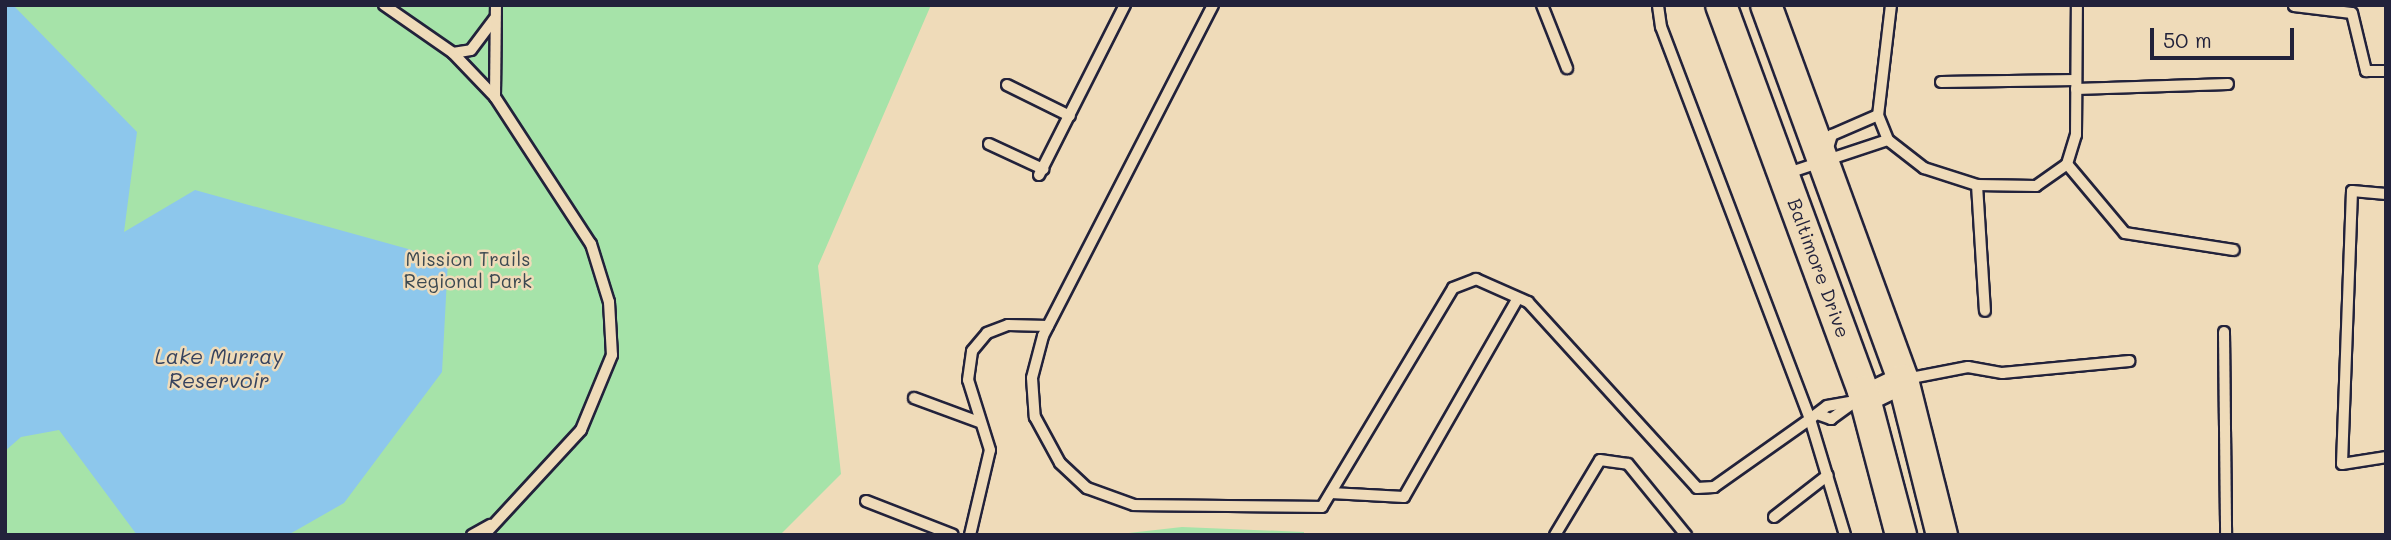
<!DOCTYPE html>
<html>
<head>
<meta charset="utf-8">
<style>
  body { margin:0 }
  #map { position:relative; width:2391px; height:540px; overflow:hidden; background:#efdbb9; font-family:Mali,sans-serif }
  div>[style] { position:absolute }
  .green>* { inset:0; background:#a6e3a9 }
  .water>* { inset:0; background:#8dc7ec }
  .roads { filter:drop-shadow(2px 0 #22223b) drop-shadow(-2px 0 #22223b) drop-shadow(0 2px #22223b) drop-shadow(0 -2px #22223b) }
  .service>* { height:10px; margin:-5px; padding:0 5px; transform-origin:5px; border-radius:5px; background:#efdbb9 }
  .tertiary>* { height:26px; margin:-13px; padding:0 13px; transform-origin:13px; border-radius:13px; background:#efdbb9 }
  .secondary>* { height:30px; margin:-15px; padding:0 15px; transform-origin:15px; border-radius:15px; background:#efdbb9 }
  span { translate:-50% -50%; white-space:nowrap; text-align:center; line-height:1.15; -webkit-text-stroke:5px #efdbb9; paint-order:stroke }
  .park-label { font-size:19px; color:#3c4951 }
  .street-label { font-size:19px; color:#22223b }
  .water-label { font-size:21px; color:#37435e; font-style:italic }
  .frame { position:absolute; inset:0; border:7px solid #22223b; pointer-events:none }
  .scale { position:absolute; left:2150px; top:28px; width:144px; height:32px; box-sizing:border-box; border:4px solid #22223b; border-top:0; padding-left:9px; font-size:21px; line-height:24px; white-space:nowrap; color:#22223b; -webkit-text-stroke:5px #efdbb9; paint-order:stroke }
</style>
</head>
<body>
<div id="map">
  <div class="green">
    <i style="clip-path:polygon(5px 5px,931px 5px,818px 266px,841px 474px,780px 535px,5px 535px)"></i>
    <i style="clip-path:polygon(1182px 527px,1304px 532px,1304px 535px,1111px 535px)"></i>
  </div>
  <div class="water">
    <i style="clip-path:polygon(5px 5px,13px 5px,137px 132px,124px 232px,195px 190px,448px 260px,442px 372px,344px 503px,288px 535px,137px 535px,59px 430px,21px 437px,5px 451px)"></i>
  </div>
  <div class="roads">
    <div class="service">
      <i style="left:384px;top:5px;width:84px;rotate:34.8deg"></i>
      <i style="left:453px;top:53px;width:61px;rotate:46.3deg"></i>
      <i style="left:495px;top:97px;width:176px;rotate:56.9deg"></i>
      <i style="left:591px;top:244px;width:61px;rotate:72.8deg"></i>
      <i style="left:609px;top:302px;width:53px;rotate:86.8deg"></i>
      <i style="left:612px;top:355px;width:81px;rotate:112.5deg"></i>
      <i style="left:581px;top:430px;width:143px;rotate:132.7deg"></i>
      <i style="left:1213px;top:5px;width:372px;rotate:117.2deg"></i>
      <i style="left:1043px;top:336px;width:43px;rotate:104.7deg"></i>
      <i style="left:1032px;top:378px;width:39px;rotate:86deg"></i>
      <i style="left:1035px;top:417px;width:52px;rotate:61.5deg"></i>
      <i style="left:1060px;top:463px;width:37px;rotate:43deg"></i>
      <i style="left:1087px;top:488px;width:50px;rotate:19.9deg"></i>
      <i style="left:1134px;top:505px;width:188px;rotate:0.6deg"></i>
      <i style="left:1322px;top:507px;width:255px;rotate:-59.1deg"></i>
      <i style="left:1453px;top:288px;width:25px;rotate:-21deg"></i>
      <i style="left:1476px;top:279px;width:57px;rotate:23.9deg"></i>
      <i style="left:1528px;top:302px;width:251px;rotate:47.7deg"></i>
      <i style="left:1697px;top:488px;width:17px;rotate:-3deg"></i>
      <i style="left:1714px;top:487px;width:118px;rotate:-35.3deg"></i>
      <i style="left:1810px;top:419px;width:419px;rotate:-110.8deg"></i>
      <i style="left:1661px;top:27px;width:22px;rotate:-98deg"></i>
      <i style="left:1542px;top:5px;width:68px;rotate:68.4deg"></i>
      <i style="left:1891px;top:5px;width:111px;rotate:96.7deg"></i>
      <i style="left:1878px;top:115px;width:27px;rotate:68deg"></i>
      <i style="left:1888px;top:140px;width:46px;rotate:37.9deg"></i>
      <i style="left:1924px;top:168px;width:56px;rotate:17.8deg"></i>
      <i style="left:1977px;top:185px;width:59px;rotate:1deg"></i>
      <i style="left:2036px;top:186px;width:38px;rotate:-35deg"></i>
      <i style="left:2067px;top:164px;width:30px;rotate:-73deg"></i>
      <i style="left:2076px;top:135px;width:130px;rotate:-89.6deg"></i>
      <i style="left:2294px;top:6px;width:58px;rotate:6.9deg"></i>
      <i style="left:2352px;top:13px;width:60px;rotate:76.4deg"></i>
      <i style="left:2366px;top:71px;width:20px"></i>
      <i style="left:453px;top:53px;width:18px;rotate:-9deg"></i>
      <i style="left:471px;top:50px;width:39px;rotate:-53deg"></i>
      <i style="left:1941px;top:82px;width:135px;rotate:-0.8deg"></i>
      <i style="left:1007px;top:85px;width:70px;rotate:26.2deg"></i>
      <i style="left:2076px;top:89px;width:152px;rotate:-1.9deg"></i>
      <i style="left:495px;top:97px;width:92px;rotate:-89.4deg"></i>
      <i style="left:989px;top:144px;width:60px;rotate:24.8deg"></i>
      <i style="left:1827px;top:151px;width:17px;rotate:-73deg"></i>
      <i style="left:1832px;top:135px;width:50px;rotate:-23.5deg"></i>
      <i style="left:2067px;top:164px;width:90px;rotate:50deg"></i>
      <i style="left:2125px;top:233px;width:110px;rotate:8.9deg"></i>
      <i style="left:1785px;top:174px;width:108px;rotate:-18.3deg"></i>
      <i style="left:1039px;top:175px;width:191px;rotate:-63.2deg"></i>
      <i style="left:1977px;top:185px;width:126px;rotate:86.4deg"></i>
      <i style="left:2386px;top:194px;width:34px;rotate:-175deg"></i>
      <i style="left:2352px;top:191px;width:273px;rotate:92.1deg"></i>
      <i style="left:2342px;top:464px;width:45px;rotate:-9deg"></i>
      <i style="left:2224px;top:332px;width:203px;rotate:89.4deg"></i>
      <i style="left:1906px;top:379px;width:63px;rotate:-11deg"></i>
      <i style="left:1968px;top:367px;width:35px;rotate:10deg"></i>
      <i style="left:2002px;top:373px;width:128px;rotate:-5.4deg"></i>
      <i style="left:914px;top:398px;width:69px;rotate:20.3deg"></i>
      <i style="left:1820px;top:415px;width:12px;rotate:20deg"></i>
      <i style="left:1831px;top:419px;width:29px;rotate:-36deg"></i>
      <i style="left:1331px;top:493px;width:73px;rotate:3.1deg"></i>
      <i style="left:1404px;top:497px;width:229px;rotate:-60.2deg"></i>
      <i style="left:866px;top:501px;width:93px;rotate:21.3deg"></i>
      <i style="left:1774px;top:517px;width:68px;rotate:-37.9deg"></i>
      <i style="left:472px;top:535px;width:21px;rotate:-29deg"></i>
      <i style="left:970px;top:535px;width:87px;rotate:-76.8deg"></i>
      <i style="left:990px;top:450px;width:73px;rotate:-107.4deg"></i>
      <i style="left:968px;top:380px;width:29px;rotate:-82deg"></i>
      <i style="left:972px;top:351px;width:23px;rotate:-50deg"></i>
      <i style="left:987px;top:333px;width:22px;rotate:-21deg"></i>
      <i style="left:1008px;top:325px;width:40px;rotate:1.4deg"></i>
      <i style="left:1555px;top:535px;width:87px;rotate:-59deg"></i>
      <i style="left:1600px;top:460px;width:28px;rotate:8deg"></i>
      <i style="left:1628px;top:464px;width:92px;rotate:50.8deg"></i>
      <i style="left:1845px;top:535px;width:121px;rotate:-106.8deg"></i>
      <i style="left:1810px;top:419px;width:21px;rotate:-37deg"></i>
      <i style="left:1827px;top:406px;width:36px;rotate:-10deg"></i>
    </div>
    <div class="tertiary">
      <i style="left:1866px;top:398px;width:41px;rotate:-25.9deg"></i>
    </div>
    <div class="secondary">
      <i style="left:1721px;top:5px;width:411px;rotate:69.8deg"></i>
      <i style="left:1863px;top:391px;width:149px;rotate:75.2deg"></i>
      <i style="left:1766px;top:5px;width:399px;rotate:69.9deg"></i>
      <i style="left:1903px;top:380px;width:160px;rotate:75.9deg"></i>
    </div>
  </div>
  <div class="park-label">
    <span style="left:468px;top:270px">Mission Trails<br>Regional Park</span>
  </div>
  <div class="street-label">
    <span style="left:1819px;top:268px;rotate:70deg">Baltimore Drive</span>
  </div>
  <div class="water-label">
    <span style="left:219px;top:368px">Lake Murray<br>Reservoir</span>
  </div>
  <div class="frame"></div>
  <div class="scale">50 m</div>
</div>
</body>
</html>
